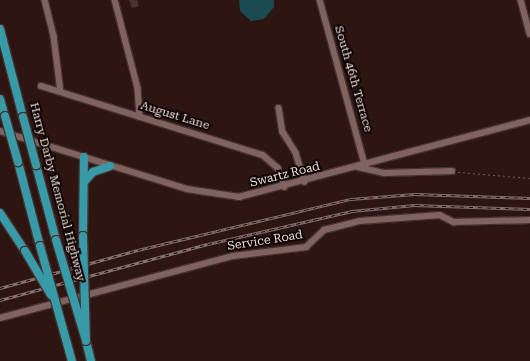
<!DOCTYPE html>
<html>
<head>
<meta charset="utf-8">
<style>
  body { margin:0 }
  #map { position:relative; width:530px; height:361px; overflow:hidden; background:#2d1612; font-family:"Roboto Serif",serif }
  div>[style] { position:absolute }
  .water>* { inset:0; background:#1b4a50 }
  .building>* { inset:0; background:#4c322d }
  .path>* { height:1px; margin-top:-0.5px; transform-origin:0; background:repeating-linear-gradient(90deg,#6d5854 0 2px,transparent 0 5px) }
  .roads { filter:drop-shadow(1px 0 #443231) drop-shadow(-1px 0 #443231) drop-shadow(0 1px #443231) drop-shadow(0 -1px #443231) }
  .minor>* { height:5.5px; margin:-2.75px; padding:0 2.75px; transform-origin:2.75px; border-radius:2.75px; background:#80635e }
  .highway>* { height:8px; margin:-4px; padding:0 4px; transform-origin:4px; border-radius:4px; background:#389aa6 }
  .rail>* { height:3px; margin-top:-1.5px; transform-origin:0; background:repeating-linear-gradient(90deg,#0f0504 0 4.5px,#84706c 0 9px); box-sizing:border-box; border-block:1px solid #84706c }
  .bridges { filter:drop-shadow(1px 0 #443231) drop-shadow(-1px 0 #443231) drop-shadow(0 1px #443231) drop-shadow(0 -1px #443231) }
  .highway-bridge>* { height:8px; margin:-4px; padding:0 4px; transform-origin:4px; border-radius:4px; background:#389aa6 }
  span { translate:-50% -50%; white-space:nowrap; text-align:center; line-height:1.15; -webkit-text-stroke:4px #0f0504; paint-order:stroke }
  .street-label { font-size:12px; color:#eddcd8 }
</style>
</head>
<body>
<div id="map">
  <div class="water">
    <i style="clip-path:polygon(239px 0,274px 0,274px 7px,264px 19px,251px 21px,240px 11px)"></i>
  </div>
  <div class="building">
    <i style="clip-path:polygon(129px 0,137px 0,139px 6px,132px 8px)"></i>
  </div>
  <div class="path">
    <i style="left:458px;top:172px;width:72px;rotate:4.8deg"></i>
  </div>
  <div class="roads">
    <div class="minor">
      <i style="left:45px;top:0;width:37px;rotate:76deg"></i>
      <i style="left:54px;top:36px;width:56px;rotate:82.9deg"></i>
      <i style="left:115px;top:0;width:91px;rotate:75.4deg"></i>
      <i style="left:138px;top:88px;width:29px;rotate:86deg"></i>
      <i style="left:320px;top:0;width:171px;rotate:74.7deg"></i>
      <i style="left:521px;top:0;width:35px;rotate:75deg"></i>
      <i style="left:41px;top:86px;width:232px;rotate:17.3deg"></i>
      <i style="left:263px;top:155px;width:20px;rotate:41deg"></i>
      <i style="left:278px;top:168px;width:20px;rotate:70deg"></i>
      <i style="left:279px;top:108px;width:24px;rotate:81deg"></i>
      <i style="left:283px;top:132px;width:25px;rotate:58deg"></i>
      <i style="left:296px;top:153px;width:30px;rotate:73deg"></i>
      <i style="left:0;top:131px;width:196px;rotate:17.2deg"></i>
      <i style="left:187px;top:189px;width:53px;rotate:8.7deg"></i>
      <i style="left:239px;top:197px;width:301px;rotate:-14.8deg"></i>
      <i style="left:358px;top:167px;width:27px;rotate:13deg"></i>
      <i style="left:384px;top:173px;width:68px;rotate:-1.7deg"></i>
      <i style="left:0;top:318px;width:241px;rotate:-14.9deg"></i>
      <i style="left:233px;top:256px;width:74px;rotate:-7deg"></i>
      <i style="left:306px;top:247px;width:25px;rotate:-43deg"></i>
      <i style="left:324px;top:230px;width:37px;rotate:-14deg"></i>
      <i style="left:360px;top:221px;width:80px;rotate:-4.3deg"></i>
      <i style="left:440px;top:215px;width:16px;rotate:27deg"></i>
      <i style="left:454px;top:222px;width:76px;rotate:-1.5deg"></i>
    </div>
    <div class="highway">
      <i style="left:0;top:29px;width:91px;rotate:75.4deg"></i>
      <i style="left:0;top:99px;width:18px;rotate:74deg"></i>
      <i style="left:18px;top:162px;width:87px;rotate:75.3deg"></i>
      <i style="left:36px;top:165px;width:78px;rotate:75.1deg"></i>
      <i style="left:86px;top:180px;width:11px;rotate:-49deg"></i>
      <i style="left:93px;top:172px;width:18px;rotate:-19deg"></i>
      <i style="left:0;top:213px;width:45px;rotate:56.7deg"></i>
      <i style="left:83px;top:236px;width:79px;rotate:-89.3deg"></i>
      <i style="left:86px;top:341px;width:21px;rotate:76deg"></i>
    </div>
  </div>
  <div class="rail">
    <i style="left:0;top:288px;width:143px;rotate:-15.4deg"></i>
    <i style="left:138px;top:250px;width:219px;rotate:-13.5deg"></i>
    <i style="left:351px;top:199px;width:64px;rotate:-4.5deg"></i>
    <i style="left:415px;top:194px;width:115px;rotate:2deg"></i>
    <i style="left:0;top:300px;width:215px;rotate:-15.1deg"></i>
    <i style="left:208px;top:244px;width:148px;rotate:-12.9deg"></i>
    <i style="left:352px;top:211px;width:63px;rotate:-5.4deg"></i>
    <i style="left:415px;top:205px;width:115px;rotate:2deg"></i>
  </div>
  <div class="bridges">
    <div class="highway-bridge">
      <i style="left:5px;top:116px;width:48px;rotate:74.2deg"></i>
      <i style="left:23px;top:117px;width:50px;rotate:74.8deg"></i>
      <i style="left:83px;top:236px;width:105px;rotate:88.4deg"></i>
      <i style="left:56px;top:240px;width:101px;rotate:73.4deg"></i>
      <i style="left:40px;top:246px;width:119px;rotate:74.5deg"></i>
      <i style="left:25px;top:251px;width:51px;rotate:59.4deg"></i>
    </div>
  </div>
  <div class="street-label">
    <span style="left:353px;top:79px;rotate:74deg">South 46th Terrace</span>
    <span style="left:175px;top:116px;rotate:17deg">August Lane</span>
    <span style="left:285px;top:175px;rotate:-14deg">Swartz Road</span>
    <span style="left:57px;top:192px;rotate:75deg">Harry Darby Memorial Highway</span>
    <span style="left:265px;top:241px;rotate:-9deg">Service Road</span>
  </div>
</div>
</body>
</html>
